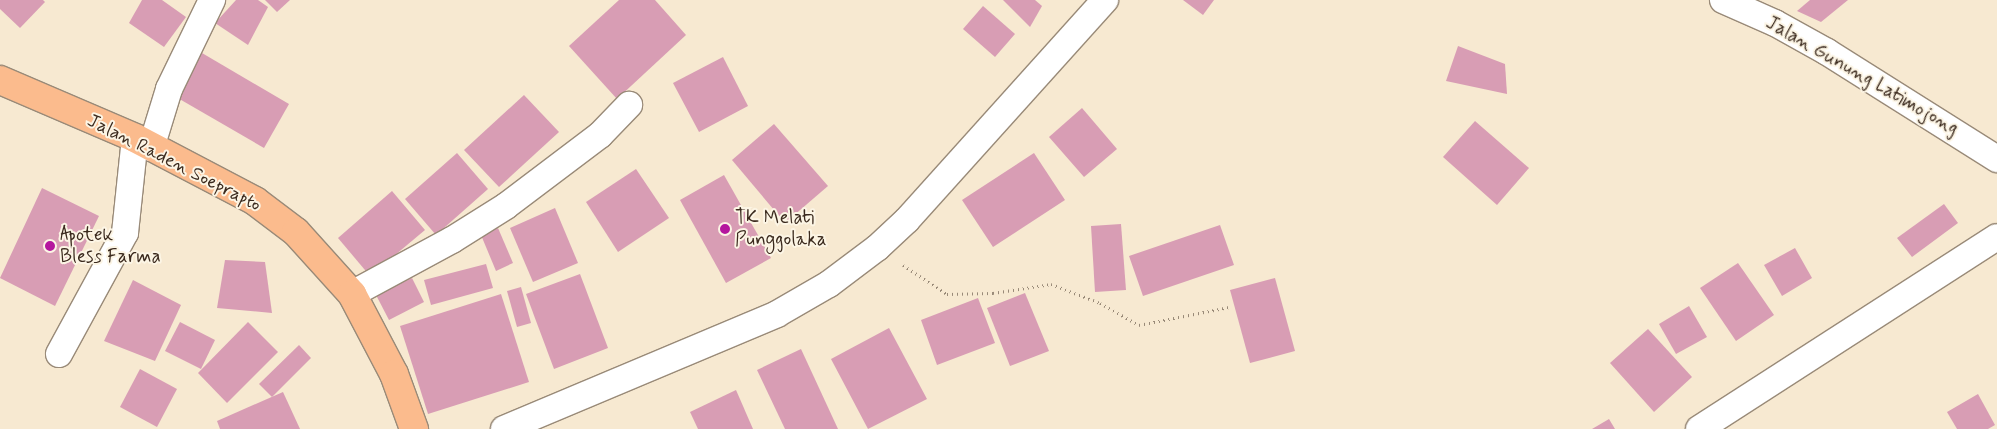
<!DOCTYPE html>
<html>
<head>
<meta charset="utf-8">
<style>
  body { margin:0 }
  #map { position:relative; width:1997px; height:429px; overflow:hidden; background:#f7e9d1; font-family:Mynerve,sans-serif }
  div>[style] { position:absolute }
  .building>* { inset:0; background:#d89db4 }
  .path>* { height:3px; margin-top:-1.5px; transform-origin:0; background:repeating-linear-gradient(90deg,#998a78 0 1px,transparent 0 5px) }
  .roads { filter:drop-shadow(1px 0 #998a78) drop-shadow(-1px 0 #998a78) drop-shadow(0 1px #998a78) drop-shadow(0 -1px #998a78) }
  .street>* { height:26px; margin:-13px; padding:0 13px; transform-origin:13px; border-radius:13px; background:#fff }
  .highway>* { height:28px; margin:-14px; padding:0 14px; transform-origin:14px; border-radius:14px; background:#fbbb8d }
  .dots>* { width:14px; height:14px; translate:-50% -50%; box-sizing:border-box; border:2px solid #fcf5e5; border-radius:50% }
  span { translate:-50% -50%; white-space:nowrap; text-align:center; line-height:1.15; -webkit-text-stroke:4px #fcf5e5; paint-order:stroke }
  .street-label { font-size:19px; color:#3b2a1e }
  .poi-label { font-size:19px; color:#3b2a1e }
  .left { translate:0 -50%; text-align:left }
</style>
</head>
<body>
<div id="map">
  <div class="building">
    <i style="clip-path:polygon(0 0,43px 0,45px 2px,20px 28px,0 9px)"></i>
    <i style="clip-path:polygon(142px 0,162px 0,186px 17px,164px 47px,129px 23px)"></i>
    <i style="clip-path:polygon(236px 0,258px 0,268px 7px,248px 45px,215px 23px)"></i>
    <i style="clip-path:polygon(265px 0,290px 0,277px 12px)"></i>
    <i style="clip-path:polygon(619px 0,655px 0,686px 35px,617px 99px,569px 46px)"></i>
    <i style="clip-path:polygon(1003px 0,1035px 0,1042px 6px,1030px 27px)"></i>
    <i style="clip-path:polygon(1183px 0,1214px 0,1203px 15px)"></i>
    <i style="clip-path:polygon(1810px 0,1848px 0,1821px 22px,1797px 11px)"></i>
    <i style="clip-path:polygon(983px 6px,1015px 34px,995px 57px,963px 29px)"></i>
    <i style="clip-path:polygon(1458px 46px,1505px 64px,1507px 94px,1446px 81px)"></i>
    <i style="clip-path:polygon(202px 53px,289px 104px,264px 148px,176px 97px)"></i>
    <i style="clip-path:polygon(723px 57px,748px 106px,699px 132px,673px 83px)"></i>
    <i style="clip-path:polygon(524px 95px,559px 132px,499px 187px,464px 150px)"></i>
    <i style="clip-path:polygon(1082px 108px,1117px 149px,1084px 177px,1049px 137px)"></i>
    <i style="clip-path:polygon(1475px 121px,1529px 168px,1497px 205px,1443px 157px)"></i>
    <i style="clip-path:polygon(774px 124px,828px 186px,785px 223px,732px 160px)"></i>
    <i style="clip-path:polygon(457px 153px,488px 189px,436px 235px,405px 199px)"></i>
    <i style="clip-path:polygon(1034px 153px,1065px 200px,993px 247px,962px 200px)"></i>
    <i style="clip-path:polygon(636px 169px,669px 218px,618px 252px,586px 202px)"></i>
    <i style="clip-path:polygon(724px 175px,771px 258px,726px 283px,680px 200px)"></i>
    <i style="clip-path:polygon(42px 188px,99px 216px,55px 306px,0 278px)"></i>
    <i style="clip-path:polygon(392px 191px,425px 230px,370px 276px,338px 238px)"></i>
    <i style="clip-path:polygon(1944px 204px,1958px 223px,1912px 257px,1897px 238px)"></i>
    <i style="clip-path:polygon(555px 208px,578px 263px,533px 282px,510px 228px)"></i>
    <i style="clip-path:polygon(1121px 224px,1126px 290px,1095px 292px,1091px 226px)"></i>
    <i style="clip-path:polygon(1220px 225px,1234px 265px,1143px 296px,1129px 256px)"></i>
    <i style="clip-path:polygon(498px 228px,513px 263px,496px 271px,481px 235px)"></i>
    <i style="clip-path:polygon(1795px 248px,1812px 278px,1782px 296px,1764px 265px)"></i>
    <i style="clip-path:polygon(225px 260px,265px 262px,272px 313px,217px 308px)"></i>
    <i style="clip-path:polygon(1738px 263px,1774px 315px,1736px 341px,1700px 288px)"></i>
    <i style="clip-path:polygon(486px 264px,493px 288px,431px 305px,424px 280px)"></i>
    <i style="clip-path:polygon(580px 274px,608px 348px,554px 369px,526px 294px)"></i>
    <i style="clip-path:polygon(412px 278px,424px 302px,389px 320px,376px 295px)"></i>
    <i style="clip-path:polygon(1275px 278px,1295px 351px,1250px 363px,1230px 290px)"></i>
    <i style="clip-path:polygon(133px 280px,181px 305px,155px 361px,104px 341px)"></i>
    <i style="clip-path:polygon(521px 287px,531px 323px,517px 327px,507px 291px)"></i>
    <i style="clip-path:polygon(1025px 293px,1049px 351px,1010px 366px,987px 308px)"></i>
    <i style="clip-path:polygon(501px 294px,529px 382px,428px 414px,400px 326px)"></i>
    <i style="clip-path:polygon(978px 298px,995px 343px,937px 365px,921px 320px)"></i>
    <i style="clip-path:polygon(1689px 306px,1707px 337px,1676px 354px,1659px 324px)"></i>
    <i style="clip-path:polygon(180px 322px,215px 340px,201px 369px,165px 351px)"></i>
    <i style="clip-path:polygon(248px 322px,278px 352px,227px 403px,198px 373px)"></i>
    <i style="clip-path:polygon(889px 328px,927px 399px,868px 429px,831px 359px)"></i>
    <i style="clip-path:polygon(1648px 329px,1692px 377px,1654px 412px,1610px 363px)"></i>
    <i style="clip-path:polygon(299px 345px,311px 358px,272px 397px,259px 384px)"></i>
    <i style="clip-path:polygon(801px 349px,838px 429px,785px 429px,757px 370px)"></i>
    <i style="clip-path:polygon(140px 369px,177px 389px,157px 427px,120px 407px)"></i>
    <i style="clip-path:polygon(736px 390px,753px 429px,698px 429px,690px 412px)"></i>
    <i style="clip-path:polygon(283px 392px,300px 429px,220px 429px,217px 421px)"></i>
    <i style="clip-path:polygon(1978px 394px,1995px 425px,1988px 429px,1957px 429px,1947px 412px)"></i>
    <i style="clip-path:polygon(1609px 419px,1615px 429px,1592px 429px)"></i>
  </div>
  <div class="path">
    <i style="left:903px;top:265px;width:53px;rotate:33.4deg"></i>
    <i style="left:947px;top:294px;width:46px;rotate:-1.2deg"></i>
    <i style="left:993px;top:293px;width:59px;rotate:-8.8deg"></i>
    <i style="left:1051px;top:284px;width:53px;rotate:21.2deg"></i>
    <i style="left:1100px;top:303px;width:45px;rotate:29.4deg"></i>
    <i style="left:1139px;top:325px;width:92px;rotate:-11.3deg"></i>
  </div>
  <div class="roads">
    <div class="street">
      <i style="left:1723px;top:0;width:57px;rotate:23.9deg"></i>
      <i style="left:1775px;top:23px;width:60px;rotate:29.1deg"></i>
      <i style="left:1827px;top:52px;width:201px;rotate:32.2deg"></i>
      <i style="left:151px;top:148px;width:62px;rotate:-73deg"></i>
      <i style="left:169px;top:89px;width:99px;rotate:-64.2deg"></i>
      <i style="left:352px;top:294px;width:114px;rotate:-28.4deg"></i>
      <i style="left:452px;top:240px;width:64px;rotate:-32.2deg"></i>
      <i style="left:506px;top:206px;width:118px;rotate:-37.1deg"></i>
      <i style="left:600px;top:135px;width:42px;rotate:-46deg"></i>
      <i style="left:59px;top:354px;width:138px;rotate:-61.4deg"></i>
      <i style="left:125px;top:233px;width:96px;rotate:-84deg"></i>
      <i style="left:504px;top:429px;width:296px;rotate:-22.8deg"></i>
      <i style="left:777px;top:314px;width:60px;rotate:-30deg"></i>
      <i style="left:829px;top:284px;width:60px;rotate:-36.9deg"></i>
      <i style="left:877px;top:248px;width:41px;rotate:-43deg"></i>
      <i style="left:907px;top:220px;width:296px;rotate:-48deg"></i>
      <i style="left:1699px;top:429px;width:354px;rotate:-32.8deg"></i>
    </div>
    <div class="highway">
      <i style="left:0;top:80px;width:147px;rotate:23.2deg"></i>
      <i style="left:135px;top:138px;width:136px;rotate:27.7deg"></i>
      <i style="left:255px;top:201px;width:51px;rotate:37.1deg"></i>
      <i style="left:296px;top:232px;width:84px;rotate:47.9deg"></i>
      <i style="left:352px;top:294px;width:90px;rotate:62.3deg"></i>
      <i style="left:394px;top:374px;width:59px;rotate:70deg"></i>
    </div>
  </div>
  <div class="dots">
    <i style="left:725px;top:229px;background:#b5179e"></i>
    <i style="left:50px;top:246px;background:#b5179e"></i>
  </div>
  <div class="street-label">
    <span style="left:1862px;top:76px;rotate:30deg">Jalan Gunung Latimojong</span>
    <span style="left:174px;top:163px;rotate:27deg">Jalan Raden Soeprapto</span>
  </div>
  <div class="poi-label">
    <span class="left" style="left:735px;top:229px">TK Melati<br>Punggolaka</span>
    <span class="left" style="left:60px;top:246px">Apotek<br>Bless Farma</span>
  </div>
</div>
</body>
</html>
